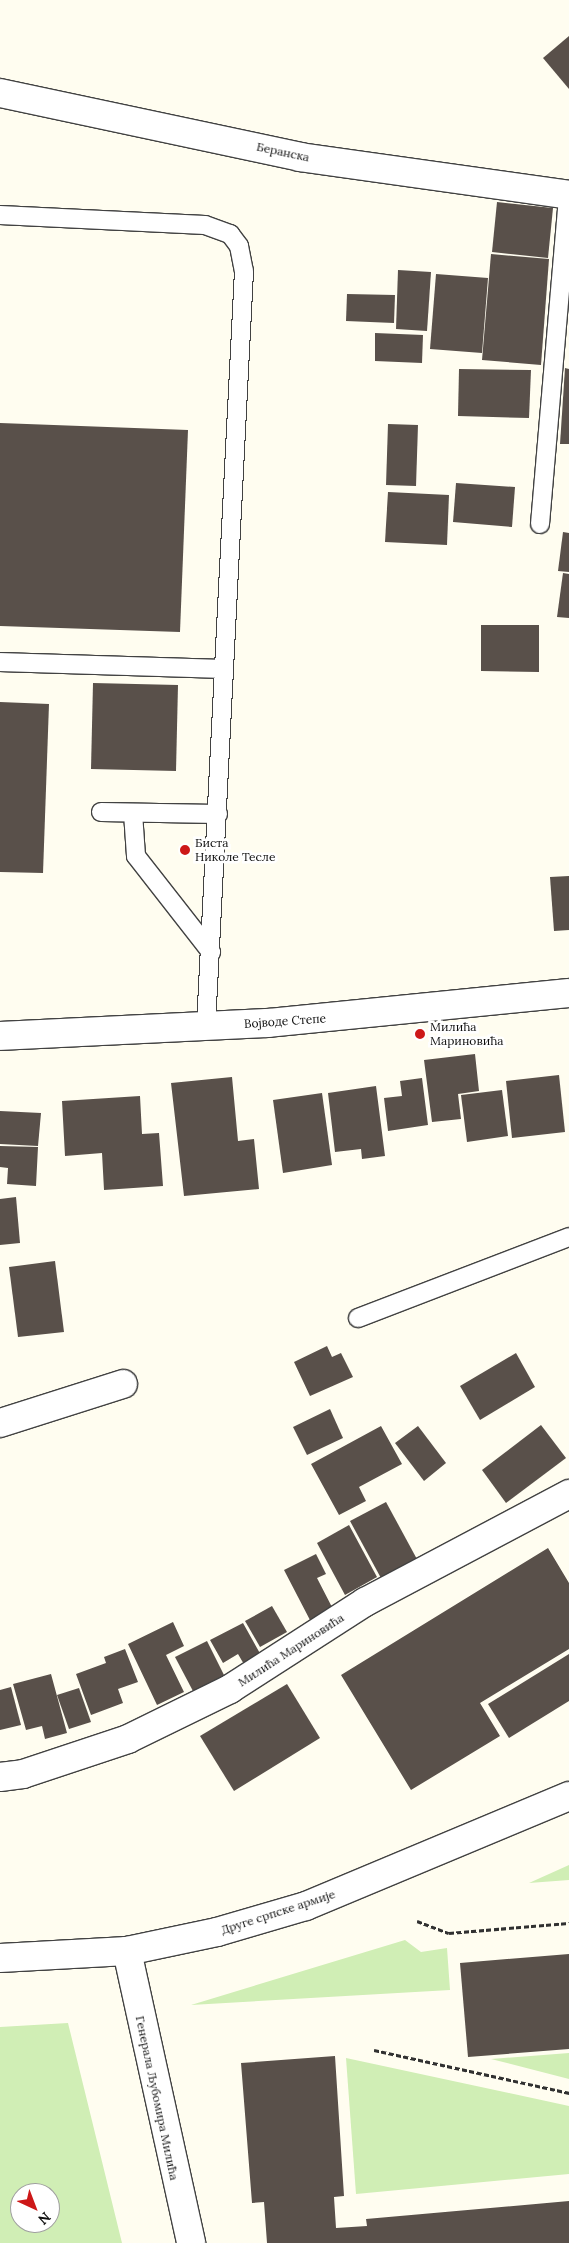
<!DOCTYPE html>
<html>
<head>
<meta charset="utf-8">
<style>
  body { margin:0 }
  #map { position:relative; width:569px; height:2243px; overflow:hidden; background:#fffdf0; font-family:Lora,serif }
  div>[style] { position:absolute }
  .green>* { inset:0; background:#d0eeb5 }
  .building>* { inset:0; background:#59504a }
  .path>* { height:3px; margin-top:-1.5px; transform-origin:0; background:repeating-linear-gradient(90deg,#313131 0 5px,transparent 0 7.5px) }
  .roads { filter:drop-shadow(1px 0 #424242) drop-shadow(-1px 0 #424242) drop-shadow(0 1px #424242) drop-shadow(0 -1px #424242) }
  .service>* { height:18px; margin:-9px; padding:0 9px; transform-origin:9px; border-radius:9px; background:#fff }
  .minor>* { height:28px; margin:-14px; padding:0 14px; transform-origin:14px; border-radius:14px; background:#fff }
  .tertiary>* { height:28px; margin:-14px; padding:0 14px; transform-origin:14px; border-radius:14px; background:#fff }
  .dots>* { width:14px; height:14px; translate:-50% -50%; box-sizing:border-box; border:2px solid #fff; border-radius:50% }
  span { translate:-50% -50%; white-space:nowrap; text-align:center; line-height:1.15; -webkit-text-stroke:5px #fff; paint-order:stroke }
  .street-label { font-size:12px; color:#0f0f0f }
  .poi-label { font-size:12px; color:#0f0f0f }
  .left { translate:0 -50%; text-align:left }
  .north { position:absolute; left:10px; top:2183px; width:50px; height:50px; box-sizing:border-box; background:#fff; border:1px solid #9f9f9f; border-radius:50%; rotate:137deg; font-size:14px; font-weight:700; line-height:20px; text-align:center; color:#0f0f0f }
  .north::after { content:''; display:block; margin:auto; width:18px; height:22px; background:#cd1818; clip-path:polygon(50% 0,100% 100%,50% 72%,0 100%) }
</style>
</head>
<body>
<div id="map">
  <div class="green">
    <i style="clip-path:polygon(569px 1865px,569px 1880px,529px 1883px)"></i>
    <i style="clip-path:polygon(405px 1940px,421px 1952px,447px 1948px,450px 1990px,191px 2005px)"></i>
    <i style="clip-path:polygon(evenodd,68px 2023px,122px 2243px,0 2243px,0 2027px,68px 2023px,20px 2193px,50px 2193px,50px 2223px,20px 2223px,20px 2193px)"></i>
    <i style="clip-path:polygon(569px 2053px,569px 2079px,491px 2059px)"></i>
    <i style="clip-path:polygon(346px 2058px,569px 2106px,569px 2174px,356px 2194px)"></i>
  </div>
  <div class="building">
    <i style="clip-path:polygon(569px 36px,569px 89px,543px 58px)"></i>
    <i style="clip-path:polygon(497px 202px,553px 208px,548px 258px,492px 252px)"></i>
    <i style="clip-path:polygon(491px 254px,549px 259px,541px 365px,482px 360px)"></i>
    <i style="clip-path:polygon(398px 270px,431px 272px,427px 331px,396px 329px)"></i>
    <i style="clip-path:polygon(436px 274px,488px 278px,482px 353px,430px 349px)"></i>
    <i style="clip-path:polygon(347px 294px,395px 295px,394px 323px,346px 321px)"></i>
    <i style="clip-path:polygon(375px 333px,423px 335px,422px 363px,375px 361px)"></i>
    <i style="clip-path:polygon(565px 368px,569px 369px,569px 444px,560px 444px)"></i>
    <i style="clip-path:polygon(459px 369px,531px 370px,529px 418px,458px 416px)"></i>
    <i style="clip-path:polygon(0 423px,188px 430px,180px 632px,0 626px)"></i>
    <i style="clip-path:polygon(388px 424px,418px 425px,416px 486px,386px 485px)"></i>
    <i style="clip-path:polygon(456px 483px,515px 487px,512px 527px,453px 522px)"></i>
    <i style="clip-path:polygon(388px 492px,449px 495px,447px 545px,385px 542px)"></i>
    <i style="clip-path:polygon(563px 532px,569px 533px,569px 572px,558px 571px)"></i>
    <i style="clip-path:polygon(563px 573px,569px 574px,569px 618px,557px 617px)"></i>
    <i style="clip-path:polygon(481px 625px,539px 625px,539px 672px,481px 671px)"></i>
    <i style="clip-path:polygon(93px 683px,178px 685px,176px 771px,91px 769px)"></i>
    <i style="clip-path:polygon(0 702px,49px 704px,43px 873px,0 872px)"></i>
    <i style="clip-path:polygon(569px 876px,569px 930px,554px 931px,550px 877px)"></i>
    <i style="clip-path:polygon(475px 1054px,479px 1091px,458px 1094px,461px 1119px,432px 1122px,424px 1060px)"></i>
    <i style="clip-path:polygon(559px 1075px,565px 1132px,512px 1138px,506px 1081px)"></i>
    <i style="clip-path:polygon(232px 1077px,238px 1141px,254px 1139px,259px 1189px,184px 1196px,171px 1083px)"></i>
    <i style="clip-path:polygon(422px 1078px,428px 1125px,388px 1131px,384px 1098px,402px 1096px,400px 1081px)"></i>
    <i style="clip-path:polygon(376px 1086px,385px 1156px,362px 1159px,361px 1149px,335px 1152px,328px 1093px)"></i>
    <i style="clip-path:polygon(502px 1090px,508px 1136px,467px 1142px,461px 1095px)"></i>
    <i style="clip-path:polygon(322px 1093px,332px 1165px,283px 1173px,273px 1100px)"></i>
    <i style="clip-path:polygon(140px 1096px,142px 1134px,159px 1133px,163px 1186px,104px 1190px,102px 1153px,65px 1156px,62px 1101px)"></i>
    <i style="clip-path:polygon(0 1111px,41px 1113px,38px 1146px,0 1144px)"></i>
    <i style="clip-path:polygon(0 1146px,38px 1147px,36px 1186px,7px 1184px,8px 1168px,0 1167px)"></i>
    <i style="clip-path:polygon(16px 1197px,20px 1243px,0 1245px,0 1199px)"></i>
    <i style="clip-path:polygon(55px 1261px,64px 1332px,18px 1337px,9px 1267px)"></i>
    <i style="clip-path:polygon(327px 1346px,332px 1357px,341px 1353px,353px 1377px,310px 1396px,294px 1362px)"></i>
    <i style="clip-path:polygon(516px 1353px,535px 1387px,480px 1420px,460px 1386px)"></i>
    <i style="clip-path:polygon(330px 1409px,343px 1438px,307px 1455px,293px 1427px)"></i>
    <i style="clip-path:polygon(541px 1425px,566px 1458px,506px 1503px,482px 1470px)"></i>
    <i style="clip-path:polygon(381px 1426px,402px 1464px,359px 1487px,366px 1501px,339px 1515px,311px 1464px)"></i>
    <i style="clip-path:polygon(418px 1426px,446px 1463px,424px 1481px,395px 1443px)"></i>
    <i style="clip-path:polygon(386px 1502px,418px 1561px,382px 1580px,350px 1521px)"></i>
    <i style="clip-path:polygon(349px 1525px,377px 1577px,345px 1595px,317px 1543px)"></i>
    <i style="clip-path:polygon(548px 1548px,569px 1583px,569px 1649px,480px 1703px,500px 1736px,411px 1790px,341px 1675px)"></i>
    <i style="clip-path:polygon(316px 1554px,326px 1574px,317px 1578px,334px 1611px,311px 1622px,284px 1570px)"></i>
    <i style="clip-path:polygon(272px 1606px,287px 1632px,260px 1647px,245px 1621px)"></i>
    <i style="clip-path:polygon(173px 1622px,184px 1646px,166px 1655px,184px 1692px,157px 1705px,128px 1644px)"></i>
    <i style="clip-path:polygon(243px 1623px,262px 1657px,245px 1666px,238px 1654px,223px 1663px,210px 1640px)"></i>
    <i style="clip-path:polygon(207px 1641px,225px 1677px,194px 1693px,175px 1657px)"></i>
    <i style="clip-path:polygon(125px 1649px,138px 1682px,118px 1689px,123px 1703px,91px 1715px,76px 1674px,106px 1663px,104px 1657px)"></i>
    <i style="clip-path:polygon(569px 1654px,569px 1701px,509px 1738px,488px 1704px)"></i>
    <i style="clip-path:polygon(51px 1674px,67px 1733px,45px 1739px,42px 1726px,26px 1730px,13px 1684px)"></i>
    <i style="clip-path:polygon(287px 1684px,320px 1738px,234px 1791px,200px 1736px)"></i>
    <i style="clip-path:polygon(11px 1687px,21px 1725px,0 1730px,0 1690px)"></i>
    <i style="clip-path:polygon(79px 1688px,91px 1722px,69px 1729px,57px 1695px)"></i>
    <i style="clip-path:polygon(569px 1954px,569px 2049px,468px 2057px,460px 1963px)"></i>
    <i style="clip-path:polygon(335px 2056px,344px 2196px,334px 2197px,336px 2228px,367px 2226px,366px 2219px,569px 2201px,569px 2243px,267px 2243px,264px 2202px,252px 2203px,241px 2063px)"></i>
  </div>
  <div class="path">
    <i style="left:417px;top:1921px;width:34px;rotate:21deg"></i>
    <i style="left:449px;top:1933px;width:120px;rotate:-4.8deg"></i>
    <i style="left:374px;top:2050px;width:200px;rotate:12.4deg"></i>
  </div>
  <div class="roads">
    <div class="service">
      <i style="left:0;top:215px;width:205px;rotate:2.8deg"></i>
      <i style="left:205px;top:225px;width:27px;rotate:20deg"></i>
      <i style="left:230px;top:234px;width:15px;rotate:53deg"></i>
      <i style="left:239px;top:246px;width:25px;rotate:79deg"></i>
      <i style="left:244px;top:271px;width:756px;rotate:92.88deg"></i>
      <i style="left:540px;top:524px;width:330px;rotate:-85.1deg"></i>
      <i style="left:0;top:662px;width:223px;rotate:1.8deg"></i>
      <i style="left:101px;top:812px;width:117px;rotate:1deg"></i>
      <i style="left:133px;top:813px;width:43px;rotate:86deg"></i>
      <i style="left:136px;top:856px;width:122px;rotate:52deg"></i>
      <i style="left:358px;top:1318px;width:226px;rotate:-21deg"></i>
    </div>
    <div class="minor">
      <i style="left:0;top:93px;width:307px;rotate:12deg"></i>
      <i style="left:300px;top:157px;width:272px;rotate:8deg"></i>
      <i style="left:0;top:1423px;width:129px;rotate:-17.6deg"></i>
      <i style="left:0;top:1777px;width:23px;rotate:-7deg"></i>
      <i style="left:23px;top:1774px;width:111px;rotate:-18.4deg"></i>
      <i style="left:128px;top:1739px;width:114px;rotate:-26.1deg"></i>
      <i style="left:230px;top:1689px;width:161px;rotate:-32.8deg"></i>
      <i style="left:365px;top:1602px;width:231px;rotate:-27.9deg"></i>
      <i style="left:127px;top:1951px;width:299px;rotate:77.6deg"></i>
      <i style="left:0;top:1958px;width:127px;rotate:-3.2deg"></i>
      <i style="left:127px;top:1951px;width:92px;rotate:-11.9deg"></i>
      <i style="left:217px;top:1932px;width:93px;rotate:-16.3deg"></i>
      <i style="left:306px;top:1906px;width:285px;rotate:-22.7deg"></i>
    </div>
    <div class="tertiary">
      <i style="left:0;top:1036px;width:268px;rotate:-2.8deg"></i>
      <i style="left:268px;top:1023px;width:302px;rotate:-5.7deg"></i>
    </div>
  </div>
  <div class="dots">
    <i style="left:185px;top:850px;background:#cd1818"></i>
    <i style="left:420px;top:1034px;background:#cd1818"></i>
  </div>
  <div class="street-label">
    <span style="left:283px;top:152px;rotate:12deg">Беранска</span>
    <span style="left:285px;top:1021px;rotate:-4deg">Војводе Степе</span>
    <span style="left:291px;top:1650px;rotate:-33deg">Милића Мариновића</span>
    <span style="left:278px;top:1912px;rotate:-18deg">Друге српске армије</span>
    <span style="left:157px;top:2098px;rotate:78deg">Генерала Љубомира Милића</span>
  </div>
  <div class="poi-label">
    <span class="left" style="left:195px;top:850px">Биста<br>Николе Тесле</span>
    <span class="left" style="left:430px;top:1034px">Милића<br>Мариновића</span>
  </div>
  <div class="north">N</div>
</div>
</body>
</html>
